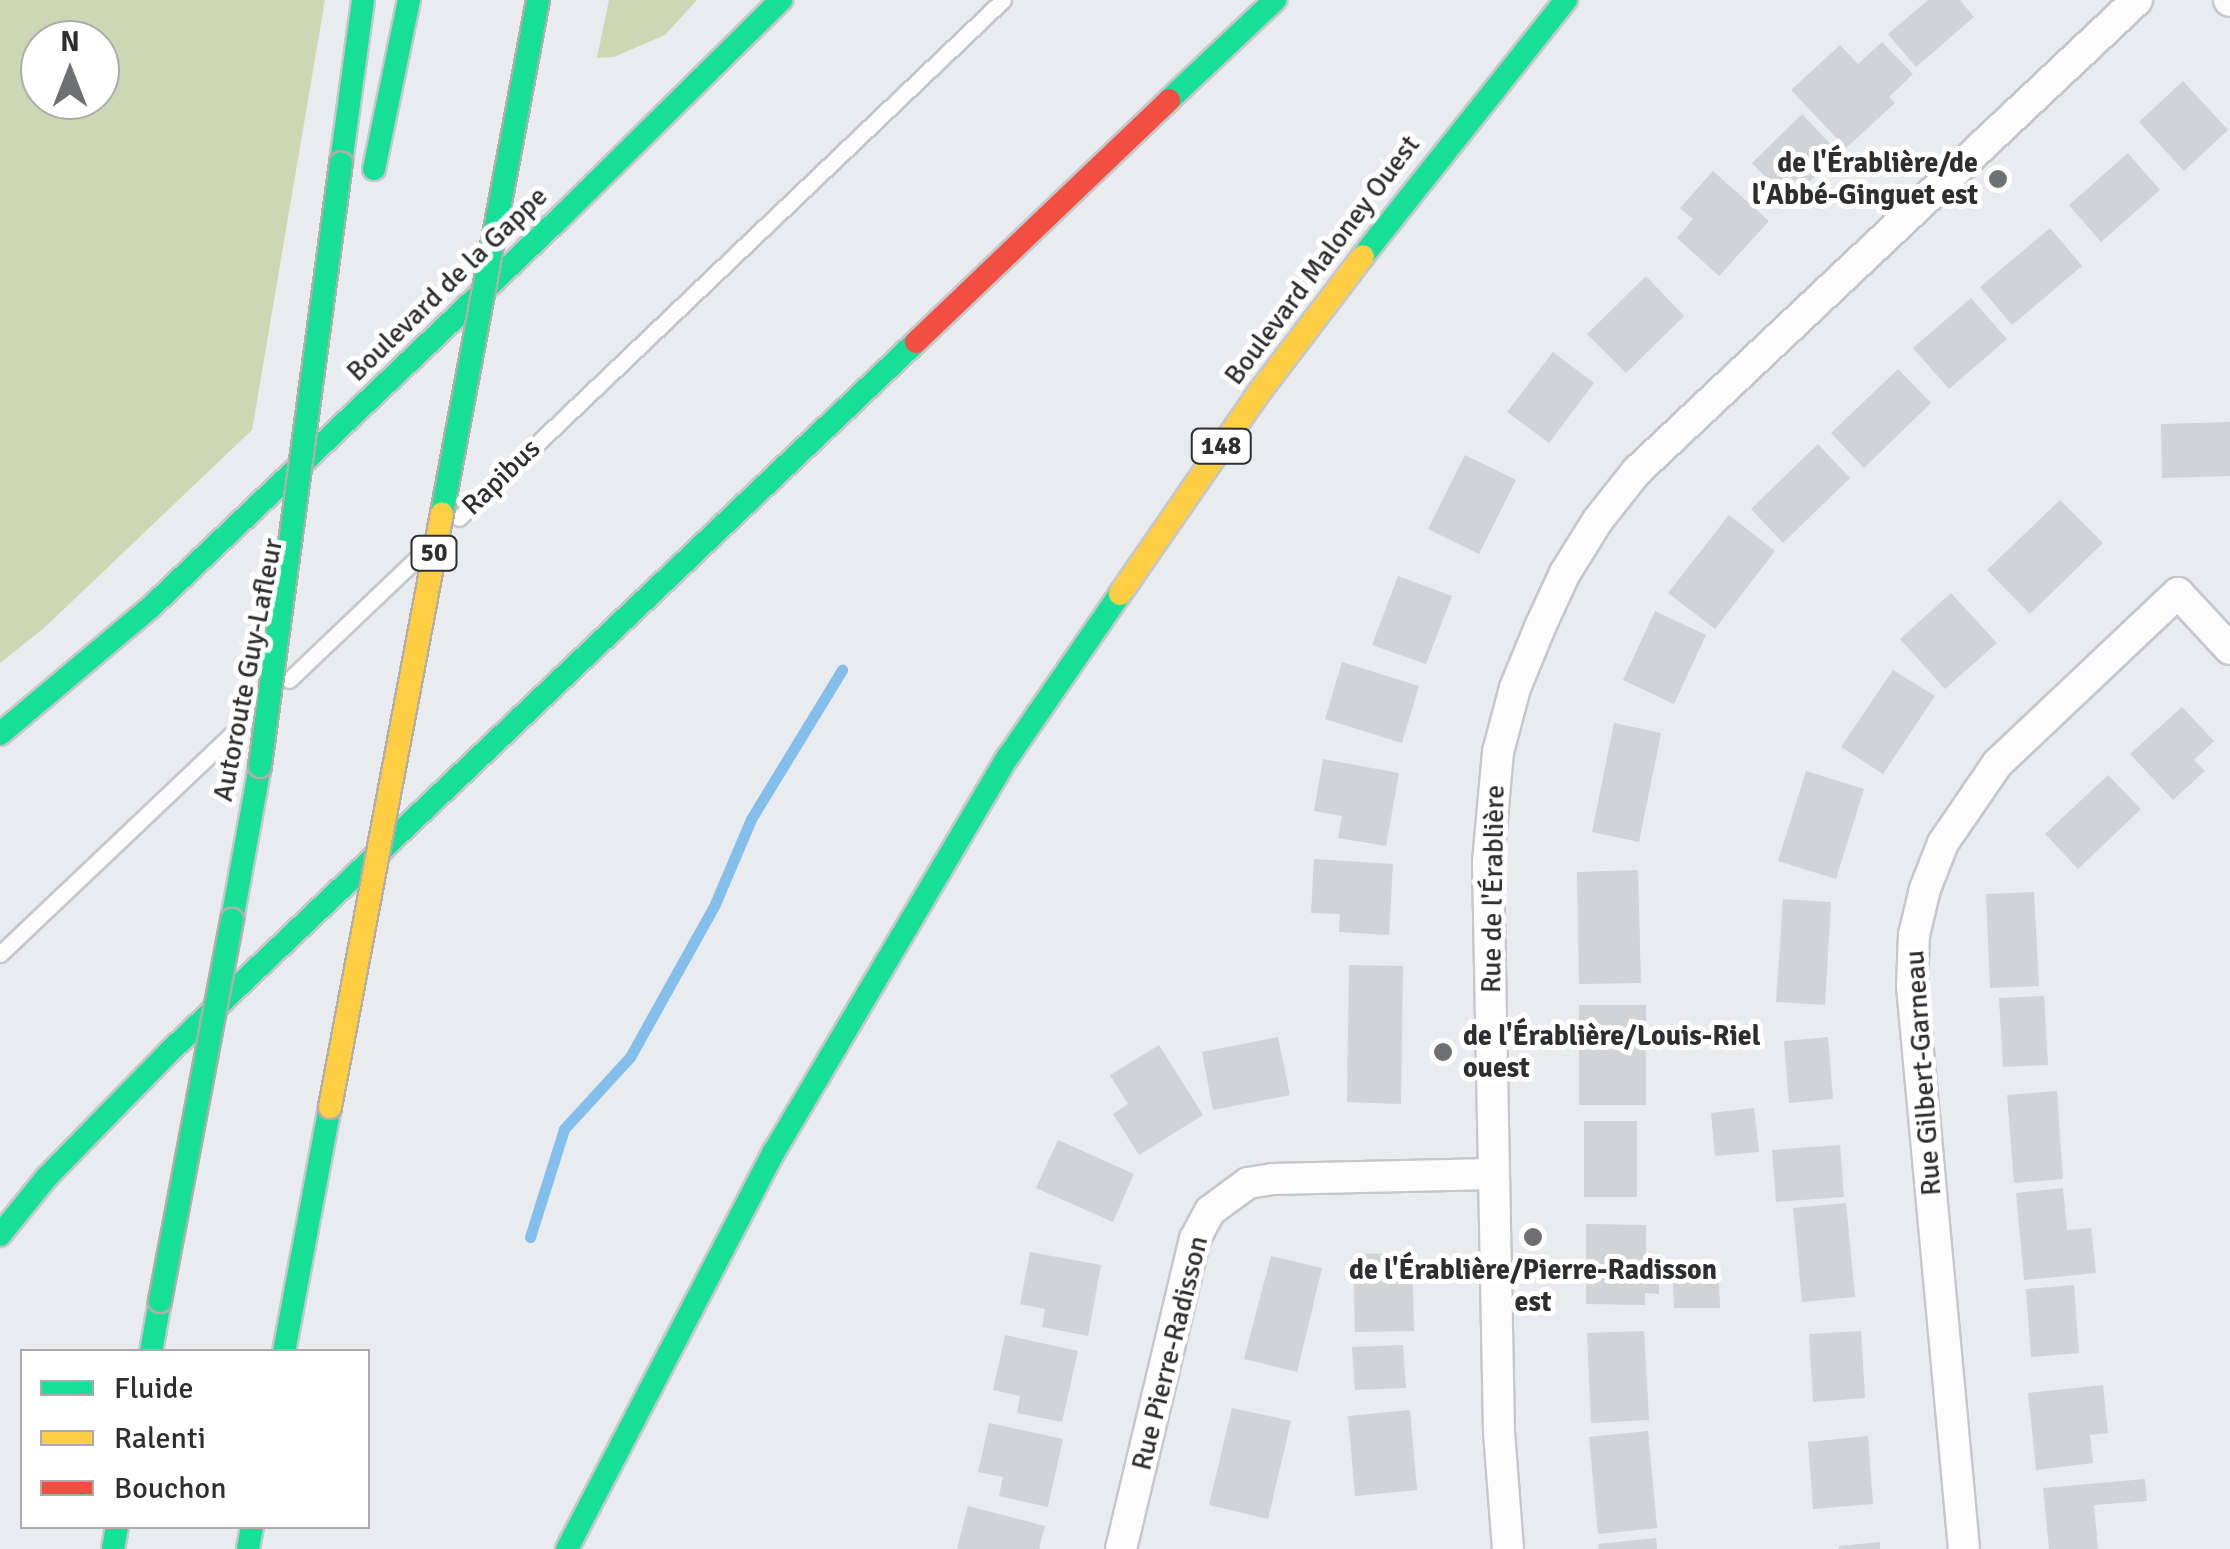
<!DOCTYPE html>
<html>
<head>
<meta charset="utf-8">
<style>
  body { margin:0 }
  #map { position:relative; width:2230px; height:1549px; overflow:hidden; background:#e9ebee; font-family:Signika,sans-serif }
  div>[style] { position:absolute }
  .green>* { inset:0; background:#ccd8b4 }
  .stream>* { height:11px; margin:-5.5px; padding:0 5.5px; transform-origin:5.5px; border-radius:5.5px; background:#83bfea }
  .building>* { inset:0; background:#d1d3d5 }
  .roads { filter:drop-shadow(2px 0 #c6c7ca) drop-shadow(-2px 0 #c6c7ca) drop-shadow(0 2px #c6c7ca) drop-shadow(0 -2px #c6c7ca) }
  .lane>* { height:15px; margin:-7.5px; padding:0 7.5px; transform-origin:7.5px; border-radius:7.5px; background:#fcfcfc }
  .street>* { height:30px; margin:-15px; padding:0 15px; transform-origin:15px; border-radius:15px; background:#fcfcfc }
  .fast>* { height:22px; margin:-11px; padding:0 11px; transform-origin:11px; border-radius:11px; background:#16e098 }
  .slow>* { height:22px; margin:-11px; padding:0 11px; transform-origin:11px; border-radius:11px; background:#ffcf43 }
  .jam>* { height:22px; margin:-11px; padding:0 11px; transform-origin:11px; border-radius:11px; background:#f24e42 }
  .bridges { filter:drop-shadow(2px 0 #b4aeaa) drop-shadow(-2px 0 #b4aeaa) drop-shadow(0 2px #b4aeaa) drop-shadow(0 -2px #b4aeaa) }
  .fast-bridge>* { height:22px; margin:-11px; padding:0 11px; transform-origin:11px; border-radius:11px; background:#16e098 }
  .slow-bridge>* { height:22px; margin:-11px; padding:0 11px; transform-origin:11px; border-radius:11px; background:#ffcf43 }
  .dots>* { width:28px; height:28px; translate:-50% -50%; box-sizing:border-box; border:5px solid #fff; border-radius:50% }
  span { translate:-50% -50%; white-space:nowrap; text-align:center; line-height:1.15; -webkit-text-stroke:10px #fff; paint-order:stroke }
  .shield-label span { padding:2px 8px; background:#fff; border:2px solid; border-radius:8px; -webkit-text-stroke-width:0 }
  .shield-label { font-size:25px; color:#2c2e30; font-weight:700 }
  .poi-label { font-size:28px; color:#2c2e30; font-weight:700 }
  .right { translate:-100% -50%; text-align:right }
  .left { translate:0 -50%; text-align:left }
  .street-label { font-size:28px; color:#2c2e30 }
  .legend { position:absolute; left:20px; top:1349px; width:350px; height:180px; box-sizing:border-box; background:#fff; border:2px solid #ababac; margin:0; padding:12px 18px; list-style:none; font-size:30px; color:#2c2e30 }
  .legend li { display:flex; align-items:center; gap:20px; height:50px }
  .legend b { width:50px; border:2px solid #ababac }
  .north { position:absolute; left:20px; top:20px; width:100px; height:100px; box-sizing:border-box; background:#fff; border:2px solid #ababac; border-radius:50%; rotate:0deg; font-size:28px; font-weight:700; line-height:40px; text-align:center; color:#2c2e30 }
  .north::after { content:''; display:block; margin:auto; width:35px; height:45px; background:#6e7072; clip-path:polygon(50% 0,100% 100%,50% 72%,0 100%) }
</style>
</head>
<body>
<div id="map">
  <div class="green">
    <i style="clip-path:polygon(evenodd,0 0,325px 0,252px 430px,44px 628px,0 663px,0 0,40px 40px,100px 40px,100px 100px,40px 100px,40px 40px)"></i>
    <i style="clip-path:polygon(609px 0,697px 0,665px 35px,614px 57px,597px 58px)"></i>
  </div>
  <div class="stream">
    <i style="left:530px;top:1237px;width:113px;rotate:-72.5deg"></i>
    <i style="left:564px;top:1129px;width:98px;rotate:-47.5deg"></i>
    <i style="left:630px;top:1057px;width:175px;rotate:-60.9deg"></i>
    <i style="left:715px;top:904px;width:92px;rotate:-67deg"></i>
    <i style="left:751px;top:819px;width:175px;rotate:-58.6deg"></i>
  </div>
  <div class="building">
    <i style="clip-path:polygon(1928px 0,1960px 0,1974px 17px,1916px 67px,1888px 34px)"></i>
    <i style="clip-path:polygon(1882px 42px,1913px 74px,1889px 97px,1895px 103px,1846px 148px,1791px 90px,1840px 45px,1858px 64px)"></i>
    <i style="clip-path:polygon(2183px 81px,2228px 130px,2184px 171px,2139px 122px)"></i>
    <i style="clip-path:polygon(1802px 114px,1839px 153px,1789px 201px,1752px 163px)"></i>
    <i style="clip-path:polygon(2128px 153px,2160px 190px,2101px 242px,2069px 205px)"></i>
    <i style="clip-path:polygon(1713px 171px,1769px 221px,1719px 276px,1677px 238px,1693px 219px,1680px 208px)"></i>
    <i style="clip-path:polygon(2050px 228px,2082px 266px,2012px 325px,1980px 287px)"></i>
    <i style="clip-path:polygon(1646px 276px,1684px 316px,1626px 373px,1587px 334px)"></i>
    <i style="clip-path:polygon(1971px 298px,2007px 339px,1949px 389px,1913px 348px)"></i>
    <i style="clip-path:polygon(1553px 352px,1594px 383px,1549px 443px,1507px 412px)"></i>
    <i style="clip-path:polygon(1898px 369px,1931px 403px,1864px 468px,1831px 433px)"></i>
    <i style="clip-path:polygon(2230px 422px,2230px 476px,2162px 478px,2161px 424px)"></i>
    <i style="clip-path:polygon(1818px 444px,1850px 478px,1783px 543px,1751px 509px)"></i>
    <i style="clip-path:polygon(1465px 455px,1516px 480px,1479px 554px,1428px 529px)"></i>
    <i style="clip-path:polygon(2060px 500px,2103px 543px,2030px 614px,1987px 570px)"></i>
    <i style="clip-path:polygon(1729px 515px,1775px 551px,1715px 629px,1668px 593px)"></i>
    <i style="clip-path:polygon(1398px 576px,1452px 596px,1426px 664px,1372px 645px)"></i>
    <i style="clip-path:polygon(1951px 593px,1997px 643px,1945px 689px,1900px 639px)"></i>
    <i style="clip-path:polygon(1655px 611px,1706px 635px,1674px 704px,1623px 680px)"></i>
    <i style="clip-path:polygon(1342px 662px,1419px 686px,1402px 743px,1325px 719px)"></i>
    <i style="clip-path:polygon(1893px 670px,1935px 696px,1883px 774px,1841px 747px)"></i>
    <i style="clip-path:polygon(2182px 707px,2214px 741px,2194px 760px,2205px 771px,2173px 800px,2130px 754px)"></i>
    <i style="clip-path:polygon(1614px 723px,1661px 733px,1639px 842px,1592px 832px)"></i>
    <i style="clip-path:polygon(1323px 759px,1399px 773px,1386px 846px,1338px 838px,1342px 816px,1314px 811px)"></i>
    <i style="clip-path:polygon(1806px 771px,1864px 789px,1836px 879px,1778px 861px)"></i>
    <i style="clip-path:polygon(2108px 775px,2141px 809px,2078px 869px,2045px 834px)"></i>
    <i style="clip-path:polygon(1314px 859px,1393px 864px,1389px 935px,1339px 932px,1340px 914px,1311px 913px)"></i>
    <i style="clip-path:polygon(1638px 870px,1641px 983px,1579px 984px,1577px 872px)"></i>
    <i style="clip-path:polygon(2034px 892px,2039px 986px,1990px 988px,1986px 894px)"></i>
    <i style="clip-path:polygon(1783px 899px,1831px 902px,1825px 1005px,1776px 1002px)"></i>
    <i style="clip-path:polygon(1349px 965px,1403px 966px,1401px 1104px,1347px 1102px)"></i>
    <i style="clip-path:polygon(2044px 996px,2048px 1065px,2003px 1067px,1999px 998px)"></i>
    <i style="clip-path:polygon(1579px 1005px,1646px 1005px,1646px 1105px,1579px 1105px)"></i>
    <i style="clip-path:polygon(1278px 1037px,1290px 1095px,1213px 1110px,1202px 1052px)"></i>
    <i style="clip-path:polygon(1828px 1037px,1833px 1099px,1789px 1103px,1784px 1041px)"></i>
    <i style="clip-path:polygon(1159px 1045px,1203px 1115px,1139px 1155px,1113px 1114px,1128px 1104px,1110px 1075px)"></i>
    <i style="clip-path:polygon(2057px 1091px,2063px 1179px,2014px 1183px,2007px 1095px)"></i>
    <i style="clip-path:polygon(1754px 1108px,1759px 1152px,1715px 1156px,1711px 1113px)"></i>
    <i style="clip-path:polygon(1584px 1121px,1637px 1121px,1637px 1197px,1584px 1197px)"></i>
    <i style="clip-path:polygon(1058px 1140px,1134px 1174px,1113px 1222px,1036px 1188px)"></i>
    <i style="clip-path:polygon(1840px 1145px,1844px 1197px,1776px 1202px,1772px 1150px)"></i>
    <i style="clip-path:polygon(2063px 1188px,2067px 1230px,2091px 1228px,2096px 1273px,2024px 1280px,2016px 1193px)"></i>
    <i style="clip-path:polygon(1846px 1203px,1855px 1297px,1802px 1302px,1793px 1208px)"></i>
    <i style="clip-path:polygon(1586px 1224px,1646px 1225px,1646px 1258px,1659px 1259px,1659px 1294px,1645px 1293px,1645px 1305px,1586px 1304px)"></i>
    <i style="clip-path:polygon(1030px 1252px,1101px 1265px,1088px 1336px,1042px 1327px,1045px 1309px,1020px 1304px)"></i>
    <i style="clip-path:polygon(1412px 1253px,1414px 1331px,1355px 1332px,1353px 1254px)"></i>
    <i style="clip-path:polygon(1271px 1256px,1322px 1268px,1297px 1372px,1244px 1359px)"></i>
    <i style="clip-path:polygon(1672px 1263px,1718px 1263px,1720px 1308px,1674px 1308px)"></i>
    <i style="clip-path:polygon(2074px 1285px,2079px 1353px,2031px 1357px,2026px 1289px)"></i>
    <i style="clip-path:polygon(1644px 1331px,1649px 1420px,1591px 1423px,1587px 1333px)"></i>
    <i style="clip-path:polygon(1861px 1331px,1865px 1398px,1813px 1402px,1809px 1334px)"></i>
    <i style="clip-path:polygon(1005px 1335px,1078px 1351px,1062px 1422px,1017px 1413px,1020px 1396px,993px 1390px)"></i>
    <i style="clip-path:polygon(1403px 1345px,1406px 1388px,1355px 1390px,1352px 1347px)"></i>
    <i style="clip-path:polygon(2103px 1385px,2108px 1433px,2090px 1435px,2093px 1463px,2036px 1470px,2028px 1393px)"></i>
    <i style="clip-path:polygon(1232px 1408px,1291px 1421px,1268px 1519px,1209px 1505px)"></i>
    <i style="clip-path:polygon(1410px 1410px,1417px 1490px,1355px 1496px,1348px 1416px)"></i>
    <i style="clip-path:polygon(989px 1423px,1063px 1439px,1048px 1507px,999px 1496px,1003px 1477px,978px 1472px)"></i>
    <i style="clip-path:polygon(1648px 1431px,1657px 1528px,1598px 1534px,1589px 1437px)"></i>
    <i style="clip-path:polygon(1868px 1436px,1873px 1504px,1813px 1509px,1808px 1442px)"></i>
    <i style="clip-path:polygon(2145px 1479px,2147px 1501px,2094px 1505px,2098px 1549px,2049px 1549px,2043px 1488px)"></i>
    <i style="clip-path:polygon(968px 1506px,1045px 1526px,1039px 1549px,957px 1549px)"></i>
    <i style="clip-path:polygon(1656px 1538px,1657px 1549px,1599px 1549px,1598px 1544px)"></i>
    <i style="clip-path:polygon(1880px 1542px,1880px 1549px,1839px 1549px,1839px 1546px)"></i>
  </div>
  <div class="roads">
    <div class="lane">
      <i style="left:459px;top:518px;width:751px;rotate:-43.6deg"></i>
      <i style="left:289px;top:680px;width:177px;rotate:-43.6deg"></i>
      <i style="left:0;top:954px;width:344px;rotate:-43.5deg"></i>
    </div>
    <div class="street">
      <i style="left:2229px;top:0;width:1px;rotate:45deg"></i>
      <i style="left:1121px;top:1549px;width:319px;rotate:-76.6deg"></i>
      <i style="left:1195px;top:1239px;width:32px;rotate:-62deg"></i>
      <i style="left:1210px;top:1211px;width:47px;rotate:-36.4deg"></i>
      <i style="left:1248px;top:1183px;width:24px;rotate:-9deg"></i>
      <i style="left:1272px;top:1179px;width:221px;rotate:-1.3deg"></i>
      <i style="left:1508px;top:1549px;width:118px;rotate:-94.4deg"></i>
      <i style="left:1499px;top:1431px;width:569px;rotate:-91.11deg"></i>
      <i style="left:1488px;top:862px;width:110px;rotate:-84.8deg"></i>
      <i style="left:1498px;top:752px;width:66px;rotate:-75.1deg"></i>
      <i style="left:1515px;top:688px;width:66px;rotate:-67.7deg"></i>
      <i style="left:1540px;top:627px;width:60px;rotate:-65.2deg"></i>
      <i style="left:1565px;top:573px;width:62px;rotate:-58.1deg"></i>
      <i style="left:1598px;top:520px;width:63px;rotate:-51.5deg"></i>
      <i style="left:1637px;top:471px;width:687px;rotate:-43.29deg"></i>
      <i style="left:1964px;top:1549px;width:565px;rotate:-95.28deg"></i>
      <i style="left:1912px;top:986px;width:51px;rotate:-87.8deg"></i>
      <i style="left:1914px;top:935px;width:47px;rotate:-76.6deg"></i>
      <i style="left:1925px;top:889px;width:49px;rotate:-68.6deg"></i>
      <i style="left:1943px;top:843px;width:96px;rotate:-55.6deg"></i>
      <i style="left:1997px;top:764px;width:249px;rotate:-43.4deg"></i>
      <i style="left:2178px;top:593px;width:76px;rotate:47.1deg"></i>
    </div>
    <div class="fast">
      <i style="left:1169px;top:100px;width:146px;rotate:-43.3deg"></i>
      <i style="left:341px;top:163px;width:164px;rotate:-82.3deg"></i>
      <i style="left:374px;top:169px;width:173px;rotate:-78.3deg"></i>
      <i style="left:1363px;top:256px;width:327px;rotate:-51.6deg"></i>
      <i style="left:0;top:734px;width:197px;rotate:-40.1deg"></i>
      <i style="left:151px;top:607px;width:567px;rotate:-43.57deg"></i>
      <i style="left:562px;top:216px;width:308px;rotate:-44.6deg"></i>
      <i style="left:232px;top:920px;width:157px;rotate:-79.7deg"></i>
      <i style="left:0;top:1235px;width:75px;rotate:-51deg"></i>
      <i style="left:47px;top:1177px;width:173px;rotate:-45.7deg"></i>
      <i style="left:168px;top:1053px;width:1032px;rotate:-43.55deg"></i>
      <i style="left:151px;top:1352px;width:52px;rotate:-80deg"></i>
      <i style="left:284px;top:1352px;width:249px;rotate:-79.4deg"></i>
      <i style="left:113px;top:1549px;width:23px;rotate:-80deg"></i>
      <i style="left:248px;top:1549px;width:23px;rotate:-80deg"></i>
      <i style="left:567px;top:1549px;width:448px;rotate:-62.5deg"></i>
      <i style="left:774px;top:1152px;width:459px;rotate:-59.4deg"></i>
      <i style="left:1008px;top:757px;width:198px;rotate:-55.5deg"></i>
    </div>
    <div class="slow">
      <i style="left:1120px;top:594px;width:243px;rotate:-55.4deg"></i>
      <i style="left:1258px;top:394px;width:173px;rotate:-52.7deg"></i>
    </div>
    <div class="jam">
      <i style="left:916px;top:342px;width:350px;rotate:-43.7deg"></i>
    </div>
  </div>
  <div class="bridges">
    <div class="fast-bridge">
      <i style="left:442px;top:513px;width:522px;rotate:-79.4deg"></i>
      <i style="left:260px;top:766px;width:608px;rotate:-82.35deg"></i>
      <i style="left:160px;top:1301px;width:388px;rotate:-79.3deg"></i>
    </div>
    <div class="slow-bridge">
      <i style="left:330px;top:1107px;width:604px;rotate:-79.32deg"></i>
    </div>
  </div>
  <div class="dots">
    <i style="left:1998px;top:179px;background:#6e7072"></i>
    <i style="left:1443px;top:1052px;background:#6e7072"></i>
    <i style="left:1533px;top:1237px;background:#6e7072"></i>
  </div>
  <div class="shield-label">
    <span style="left:1221px;top:446px">148</span>
    <span style="left:434px;top:553px">50</span>
  </div>
  <div class="poi-label">
    <span class="right" style="left:1978px;top:179px">de l'Érablière/de<br>l'Abbé-Ginguet est</span>
    <span class="left" style="left:1463px;top:1052px">de l'Érablière/Louis-Riel<br>ouest</span>
    <span style="left:1533px;top:1286px">de l'Érablière/Pierre-Radisson<br>est</span>
  </div>
  <div class="street-label">
    <span style="left:1322px;top:260px;rotate:-53deg">Boulevard Maloney Ouest</span>
    <span style="left:447px;top:284px;rotate:-44deg">Boulevard de la Gappe</span>
    <span style="left:501px;top:477px;rotate:-44deg">Rapibus</span>
    <span style="left:248px;top:670px;rotate:-79deg">Autoroute Guy-Lafleur</span>
    <span style="left:1493px;top:889px;rotate:-89deg">Rue de l'Érablière</span>
    <span style="left:1923px;top:1073px;rotate:-94deg">Rue Gilbert-Garneau</span>
    <span style="left:1170px;top:1353px;rotate:-76deg">Rue Pierre-Radisson</span>
  </div>
  <ul class="legend">
  <li><b style="height:12px;background:#16e098"></b>Fluide</li>
  <li><b style="height:12px;background:#ffcf43"></b>Ralenti</li>
  <li><b style="height:12px;background:#f24e42"></b>Bouchon</li>
  </ul>
  <div class="north">N</div>
</div>
</body>
</html>
